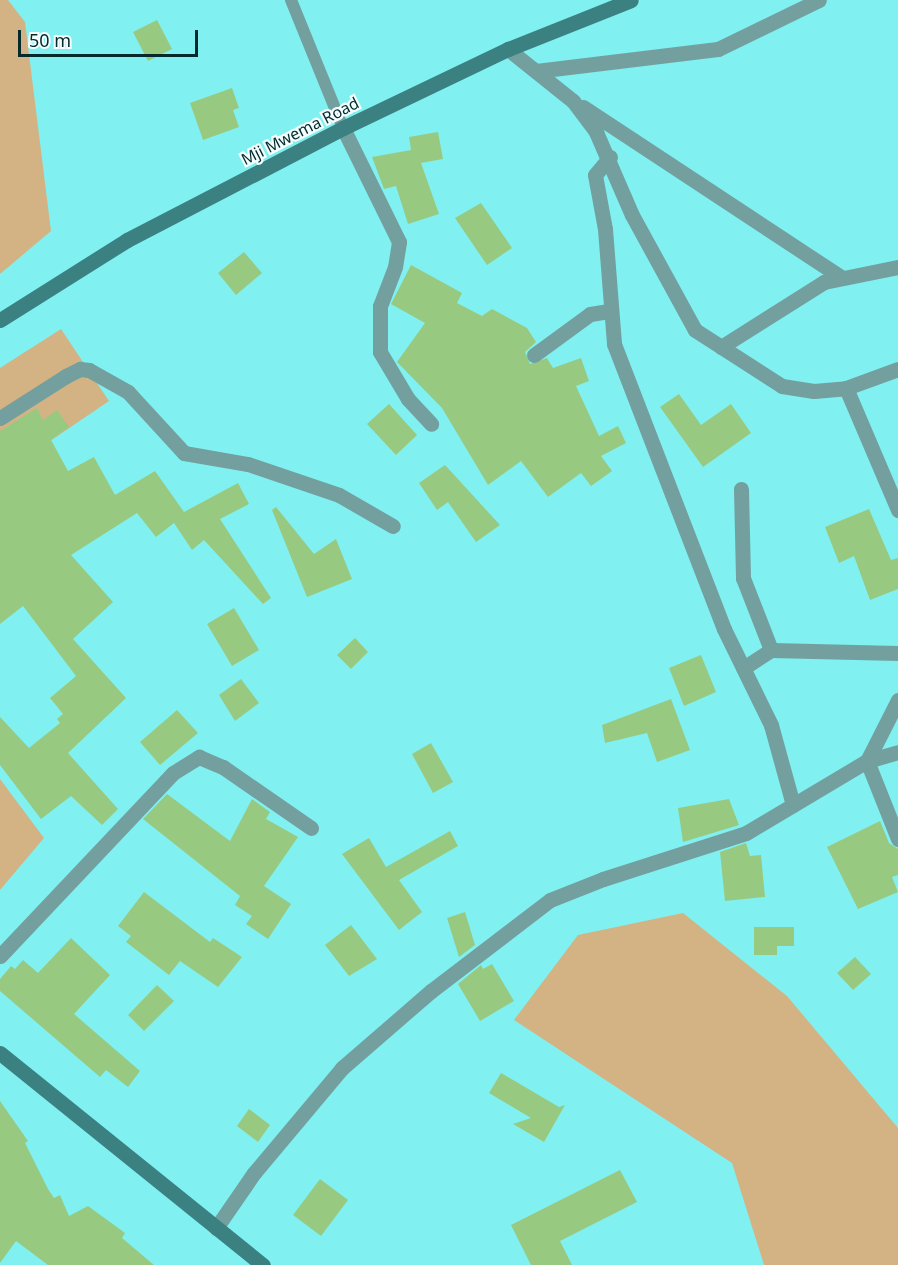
<!DOCTYPE html>
<html>
<head>
<meta charset="utf-8">
<style>
  body { margin:0 }
  #map { position:relative; width:898px; height:1265px; overflow:hidden; background:#80f0f1; font-family:"Noto Sans",sans-serif }
  div>[style] { position:absolute }
  .green>* { inset:0; background:#d3b384 }
  .building>* { inset:0; background:#97ca80 }
  .lane>* { height:12px; margin:-6px; padding:0 6px; transform-origin:6px; border-radius:6px; background:#749f9f }
  .street>* { height:15px; margin:-7.5px; padding:0 7.5px; transform-origin:7.5px; border-radius:7.5px; background:#749f9f }
  .secondary>* { height:15px; margin:-7.5px; padding:0 7.5px; transform-origin:7.5px; border-radius:7.5px; background:#3b8181 }
  span { translate:-50% -50%; white-space:nowrap; text-align:center; line-height:1.15; -webkit-text-stroke:4.5px #f4fefe; paint-order:stroke }
  .street-label { font-size:16px; color:#042a2b }
  .scale { position:absolute; left:18px; top:30px; width:180px; height:27px; box-sizing:border-box; border:3px solid #042a2b; border-top:0; padding-left:8px; font-size:18px; line-height:21px; white-space:nowrap; color:#042a2b; -webkit-text-stroke:4px #f4fefe; paint-order:stroke }
</style>
</head>
<body>
<div id="map">
  <div class="green">
    <i style="clip-path:polygon(0 0,8px 0,25px 22px,51px 231px,0 274px)"></i>
    <i style="clip-path:polygon(61px 329px,109px 401px,0 475px,0 368px)"></i>
    <i style="clip-path:polygon(0 779px,44px 838px,0 890px)"></i>
    <i style="clip-path:polygon(683px 913px,787px 996px,898px 1128px,898px 1265px,764px 1265px,732px 1163px,514px 1020px,578px 935px)"></i>
  </div>
  <div class="building">
    <i style="clip-path:polygon(157px 20px,172px 49px,148px 61px,133px 32px)"></i>
    <i style="clip-path:polygon(232px 88px,239px 108px,233px 110px,239px 127px,203px 140px,190px 103px)"></i>
    <i style="clip-path:polygon(438px 132px,443px 159px,421px 163px,439px 214px,408px 224px,396px 186px,384px 189px,372px 157px,411px 150px,409px 137px)"></i>
    <i style="clip-path:polygon(481px 203px,512px 248px,487px 265px,455px 218px)"></i>
    <i style="clip-path:polygon(244px 252px,262px 273px,236px 295px,218px 273px)"></i>
    <i style="clip-path:polygon(411px 265px,462px 293px,457px 303px,482px 316px,492px 309px,527px 328px,536px 342px,525px 352px,530px 364px,547px 358px,553px 368px,581px 358px,589px 381px,576px 386px,599px 436px,618px 426px,626px 443px,601px 456px,612px 471px,591px 486px,581px 473px,548px 497px,521px 461px,488px 485px,442px 408px,397px 362px,425px 323px,391px 304px)"></i>
    <i style="clip-path:polygon(679px 394px,701px 425px,731px 404px,751px 433px,703px 467px,660px 407px)"></i>
    <i style="clip-path:polygon(389px 404px,417px 435px,396px 455px,367px 424px)"></i>
    <i style="clip-path:polygon(37px 408px,43px 420px,57px 410px,69px 427px,51px 440px,68px 471px,94px 457px,115px 495px,155px 471px,184px 512px,238px 483px,249px 504px,220px 519px,271px 598px,263px 604px,204px 540px,192px 550px,174px 523px,156px 537px,137px 513px,71px 555px,113px 602px,73px 639px,126px 698px,68px 753px,118px 809px,102px 825px,71px 796px,41px 819px,0 765px,0 717px,29px 748px,60px 723px,57px 719px,63px 714px,50px 698px,76px 676px,23px 606px,0 624px,0 431px)"></i>
    <i style="clip-path:polygon(445px 465px,500px 525px,476px 542px,448px 502px,437px 510px,419px 483px)"></i>
    <i style="clip-path:polygon(276px 507px,314px 554px,336px 539px,352px 579px,307px 597px,272px 510px)"></i>
    <i style="clip-path:polygon(869px 509px,891px 560px,898px 558px,898px 589px,870px 600px,854px 556px,839px 563px,825px 527px)"></i>
    <i style="clip-path:polygon(234px 608px,259px 650px,232px 666px,207px 624px)"></i>
    <i style="clip-path:polygon(355px 638px,368px 652px,351px 669px,337px 655px)"></i>
    <i style="clip-path:polygon(701px 655px,716px 692px,684px 706px,669px 668px)"></i>
    <i style="clip-path:polygon(241px 679px,259px 703px,235px 721px,219px 695px)"></i>
    <i style="clip-path:polygon(671px 699px,690px 750px,657px 762px,647px 733px,605px 743px,602px 725px)"></i>
    <i style="clip-path:polygon(177px 710px,198px 733px,160px 765px,140px 742px)"></i>
    <i style="clip-path:polygon(431px 743px,453px 782px,433px 793px,412px 754px)"></i>
    <i style="clip-path:polygon(167px 794px,230px 841px,252px 799px,270px 812px,266px 819px,298px 837px,264px 886px,291px 904px,268px 939px,246px 924px,252px 916px,235px 905px,240px 896px,143px 819px)"></i>
    <i style="clip-path:polygon(729px 799px,739px 825px,683px 842px,678px 808px)"></i>
    <i style="clip-path:polygon(880px 821px,889px 843px,898px 849px,898px 875px,892px 877px,898px 892px,858px 909px,827px 847px)"></i>
    <i style="clip-path:polygon(450px 831px,458px 846px,399px 880px,422px 912px,399px 930px,342px 854px,369px 838px,386px 867px)"></i>
    <i style="clip-path:polygon(746px 843px,750px 856px,761px 855px,765px 897px,725px 901px,720px 852px)"></i>
    <i style="clip-path:polygon(144px 892px,210px 942px,213px 938px,242px 957px,218px 987px,180px 961px,169px 975px,126px 942px,131px 936px,118px 926px)"></i>
    <i style="clip-path:polygon(465px 912px,475px 945px,459px 957px,447px 918px)"></i>
    <i style="clip-path:polygon(351px 925px,377px 959px,349px 976px,325px 945px)"></i>
    <i style="clip-path:polygon(754px 927px,794px 927px,794px 946px,777px 946px,777px 955px,754px 955px)"></i>
    <i style="clip-path:polygon(71px 938px,110px 975px,74px 1014px,140px 1071px,128px 1087px,106px 1070px,100px 1077px,0 991px,0 979px,11px 966px,15px 969px,23px 960px,38px 973px)"></i>
    <i style="clip-path:polygon(855px 957px,871px 974px,853px 990px,837px 973px)"></i>
    <i style="clip-path:polygon(492px 964px,514px 1001px,480px 1021px,458px 984px,481px 965px,483px 969px)"></i>
    <i style="clip-path:polygon(157px 985px,174px 1001px,144px 1031px,128px 1015px)"></i>
    <i style="clip-path:polygon(501px 1073px,559px 1107px,565px 1105px,544px 1142px,513px 1124px,531px 1118px,489px 1093px)"></i>
    <i style="clip-path:polygon(0 1101px,28px 1141px,25px 1143px,48px 1189px,54px 1198px,60px 1195px,69px 1216px,88px 1206px,125px 1233px,122px 1238px,154px 1265px,48px 1265px,16px 1241px,0 1263px)"></i>
    <i style="clip-path:polygon(249px 1109px,270px 1125px,258px 1142px,237px 1126px)"></i>
    <i style="clip-path:polygon(620px 1170px,637px 1202px,560px 1241px,572px 1265px,531px 1265px,511px 1225px)"></i>
    <i style="clip-path:polygon(320px 1179px,348px 1200px,321px 1236px,293px 1215px)"></i>
  </div>
  <div class="lane">
    <i style="left:291px;top:0;width:138px;rotate:67.9deg"></i>
  </div>
  <div class="street">
    <i style="left:508px;top:49px;width:83px;rotate:38.7deg"></i>
    <i style="left:573px;top:101px;width:39px;rotate:53deg"></i>
    <i style="left:596px;top:132px;width:90px;rotate:66.6deg"></i>
    <i style="left:632px;top:215px;width:131px;rotate:61.3deg"></i>
    <i style="left:695px;top:330px;width:103px;rotate:32.8deg"></i>
    <i style="left:782px;top:386px;width:32px;rotate:9deg"></i>
    <i style="left:814px;top:391px;width:32px;rotate:-5deg"></i>
    <i style="left:846px;top:388px;width:133px;rotate:66.9deg"></i>
    <i style="left:536px;top:71px;width:183px;rotate:-6.9deg"></i>
    <i style="left:718px;top:49px;width:112px;rotate:-25.9deg"></i>
    <i style="left:583px;top:107px;width:309px;rotate:33.4deg"></i>
    <i style="left:343px;top:128px;width:127px;rotate:63.8deg"></i>
    <i style="left:399px;top:242px;width:25px;rotate:99deg"></i>
    <i style="left:395px;top:267px;width:42px;rotate:111deg"></i>
    <i style="left:380px;top:306px;width:46px;rotate:90deg"></i>
    <i style="left:380px;top:352px;width:55px;rotate:59.2deg"></i>
    <i style="left:408px;top:399px;width:34px;rotate:47deg"></i>
    <i style="left:610px;top:157px;width:23px;rotate:130deg"></i>
    <i style="left:595px;top:175px;width:55px;rotate:79.5deg"></i>
    <i style="left:605px;top:229px;width:115px;rotate:85.5deg"></i>
    <i style="left:614px;top:344px;width:305px;rotate:68.9deg"></i>
    <i style="left:724px;top:629px;width:107px;rotate:63.9deg"></i>
    <i style="left:771px;top:725px;width:83px;rotate:74.6deg"></i>
    <i style="left:721px;top:347px;width:122px;rotate:-32.3deg"></i>
    <i style="left:824px;top:282px;width:76px;rotate:-11.5deg"></i>
    <i style="left:534px;top:355px;width:69px;rotate:-36.2deg"></i>
    <i style="left:590px;top:314px;width:19px;rotate:-9deg"></i>
    <i style="left:846px;top:388px;width:55px;rotate:-20.1deg"></i>
    <i style="left:0;top:418px;width:78px;rotate:-32.5deg"></i>
    <i style="left:66px;top:376px;width:16px;rotate:-27deg"></i>
    <i style="left:80px;top:369px;width:9px;rotate:6deg"></i>
    <i style="left:89px;top:370px;width:45px;rotate:29.4deg"></i>
    <i style="left:128px;top:392px;width:83px;rotate:47.4deg"></i>
    <i style="left:184px;top:453px;width:65px;rotate:9.8deg"></i>
    <i style="left:248px;top:464px;width:96px;rotate:18.8deg"></i>
    <i style="left:339px;top:495px;width:62px;rotate:29.9deg"></i>
    <i style="left:741px;top:489px;width:89px;rotate:88.7deg"></i>
    <i style="left:743px;top:578px;width:77px;rotate:68.7deg"></i>
    <i style="left:771px;top:650px;width:33px;rotate:147deg"></i>
    <i style="left:771px;top:650px;width:127px;rotate:1.4deg"></i>
    <i style="left:898px;top:700px;width:68px;rotate:116.9deg"></i>
    <i style="left:867px;top:761px;width:84px;rotate:68.3deg"></i>
    <i style="left:0;top:956px;width:252px;rotate:-46.6deg"></i>
    <i style="left:173px;top:773px;width:31px;rotate:-32deg"></i>
    <i style="left:199px;top:757px;width:26px;rotate:23deg"></i>
    <i style="left:223px;top:767px;width:107px;rotate:34.7deg"></i>
    <i style="left:216px;top:1228px;width:67px;rotate:-55.4deg"></i>
    <i style="left:254px;top:1173px;width:137px;rotate:-50deg"></i>
    <i style="left:342px;top:1068px;width:118px;rotate:-40.9deg"></i>
    <i style="left:431px;top:991px;width:150px;rotate:-37.4deg"></i>
    <i style="left:550px;top:900px;width:57px;rotate:-21.6deg"></i>
    <i style="left:603px;top:879px;width:150px;rotate:-17.8deg"></i>
    <i style="left:746px;top:833px;width:141px;rotate:-30.8deg"></i>
    <i style="left:867px;top:761px;width:32px;rotate:-16deg"></i>
  </div>
  <div class="secondary">
    <i style="left:0;top:320px;width:150px;rotate:-32.2deg"></i>
    <i style="left:127px;top:240px;width:243px;rotate:-27.4deg"></i>
    <i style="left:343px;top:128px;width:183px;rotate:-25.6deg"></i>
    <i style="left:508px;top:49px;width:132px;rotate:-21.7deg"></i>
    <i style="left:0;top:1053px;width:338px;rotate:38.9deg"></i>
  </div>
  <div class="street-label">
    <span style="left:300px;top:131px;rotate:-27deg">Mji Mwema Road</span>
  </div>
  <div class="scale">50 m</div>
</div>
</body>
</html>
